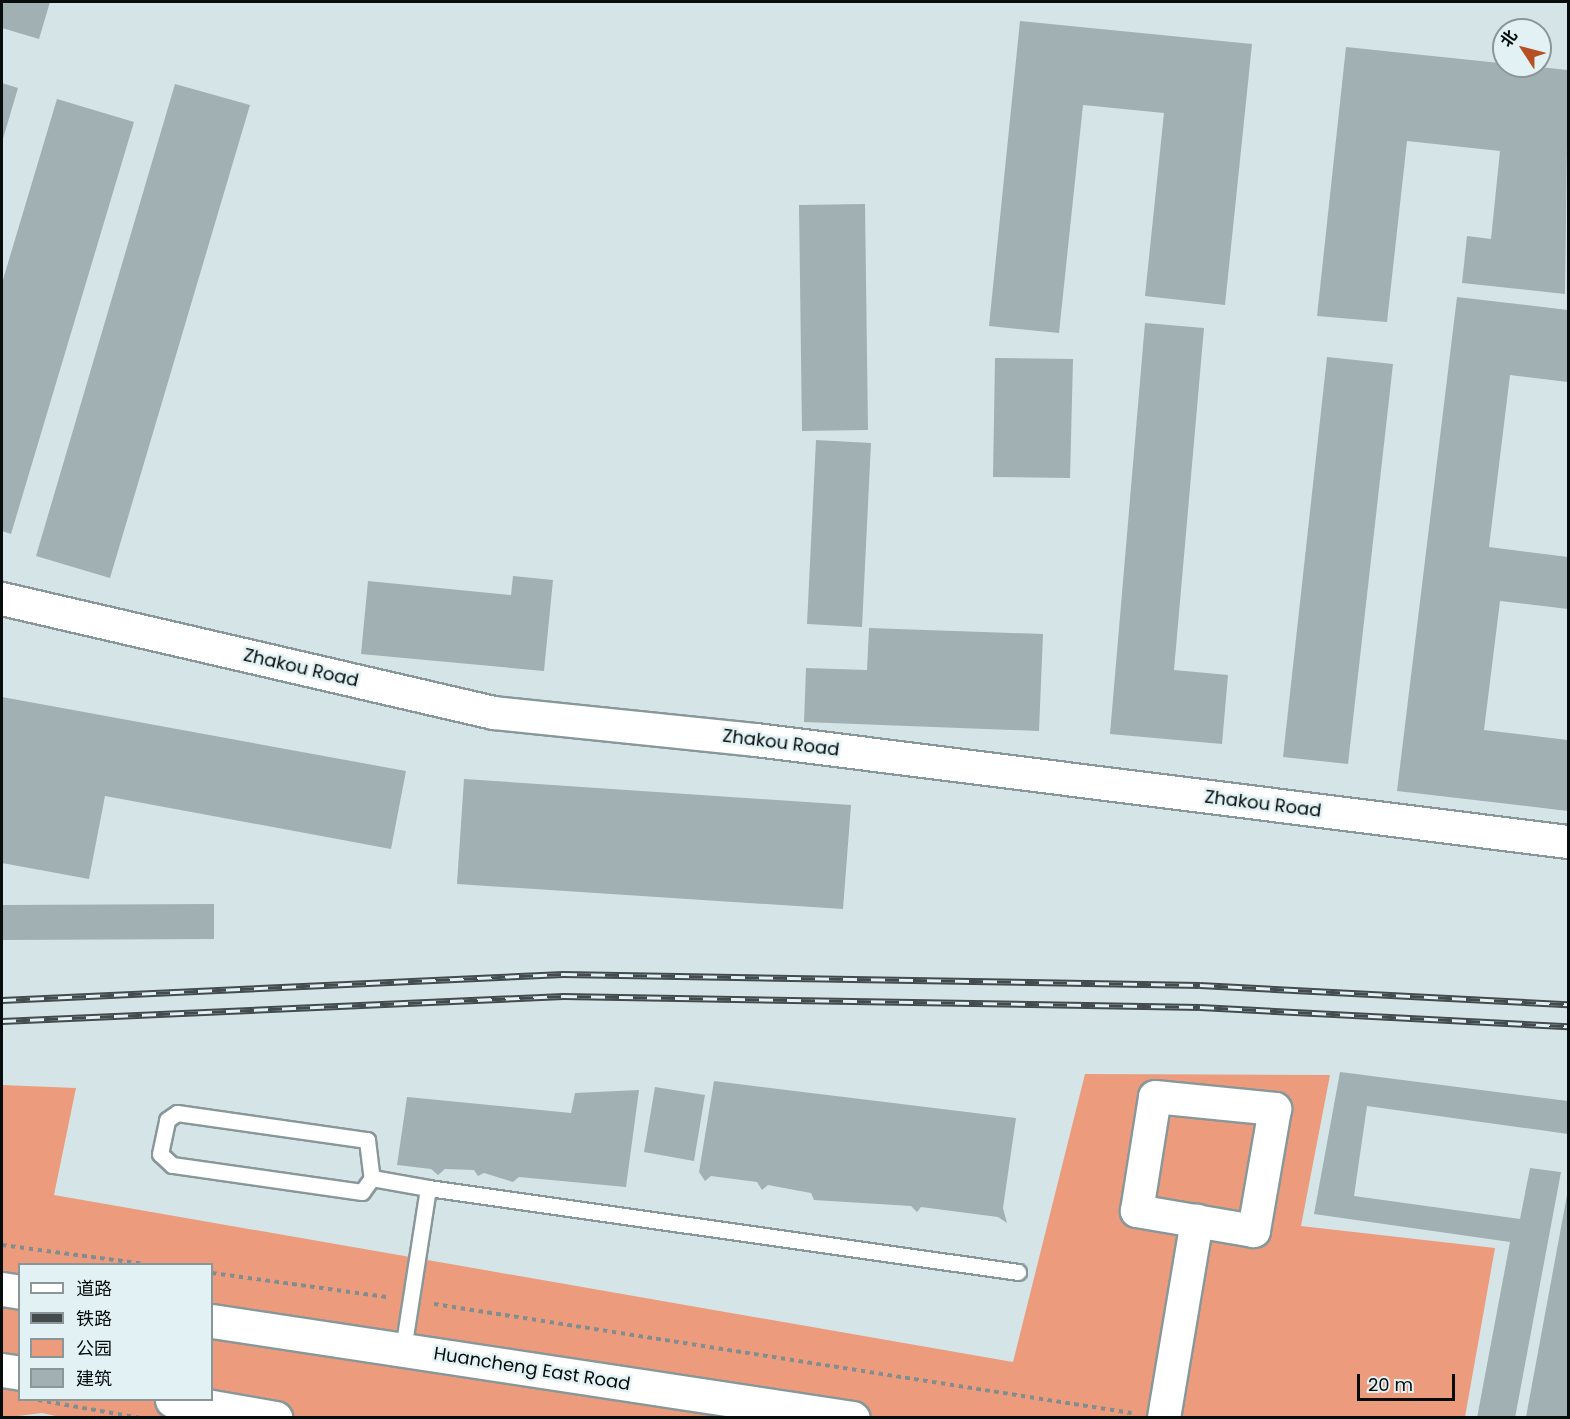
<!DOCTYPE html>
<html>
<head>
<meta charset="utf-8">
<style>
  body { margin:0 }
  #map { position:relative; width:1570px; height:1419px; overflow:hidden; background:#d5e5e7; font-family:Poppins,"Noto Sans SC",sans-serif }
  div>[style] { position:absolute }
  .green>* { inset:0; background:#ec9c7d }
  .building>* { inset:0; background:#a1b0b2 }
  .path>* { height:4px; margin-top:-2px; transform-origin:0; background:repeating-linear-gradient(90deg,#828d8f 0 4.5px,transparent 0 9px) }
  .roads { filter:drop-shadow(2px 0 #889799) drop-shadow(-2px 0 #889799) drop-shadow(0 2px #889799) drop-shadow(0 -2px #889799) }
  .service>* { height:15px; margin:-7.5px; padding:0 7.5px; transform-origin:7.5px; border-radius:7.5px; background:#fff }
  .minor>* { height:32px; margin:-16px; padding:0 16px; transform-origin:16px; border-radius:16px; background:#fff }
  .secondary>* { height:33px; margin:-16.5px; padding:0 16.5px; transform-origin:16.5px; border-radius:16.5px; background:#fff }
  .rail>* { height:7px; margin-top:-3.5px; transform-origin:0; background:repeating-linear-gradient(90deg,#e2f2f4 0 14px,#434b4d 0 28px); box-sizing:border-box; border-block:2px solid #434b4d }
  span { translate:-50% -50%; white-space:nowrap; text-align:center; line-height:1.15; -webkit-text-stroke:5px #e2f2f4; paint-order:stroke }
  .street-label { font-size:18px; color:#070c0d }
  .frame { position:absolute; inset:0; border:3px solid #070c0d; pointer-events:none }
  .legend { position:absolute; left:18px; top:1263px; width:195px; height:138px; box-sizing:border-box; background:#e2f2f4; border:2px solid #8a9698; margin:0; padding:8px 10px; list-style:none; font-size:18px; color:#070c0d }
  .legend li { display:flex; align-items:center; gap:12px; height:30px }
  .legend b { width:30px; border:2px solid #8a9698 }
  .north { position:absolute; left:1492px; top:18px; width:60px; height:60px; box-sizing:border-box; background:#e2f2f4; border:2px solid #8a9698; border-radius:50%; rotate:306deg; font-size:16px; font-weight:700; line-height:24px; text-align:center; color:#070c0d }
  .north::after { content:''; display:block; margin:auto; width:21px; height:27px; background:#b65024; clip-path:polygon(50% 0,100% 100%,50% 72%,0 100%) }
  .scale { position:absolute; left:1357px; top:1374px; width:98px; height:27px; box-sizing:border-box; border:3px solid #070c0d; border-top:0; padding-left:8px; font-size:18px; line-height:21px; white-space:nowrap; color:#070c0d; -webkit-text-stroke:4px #e2f2f4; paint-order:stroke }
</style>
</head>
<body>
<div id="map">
  <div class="green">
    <i style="clip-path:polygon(evenodd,1085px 1074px,1330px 1075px,1301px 1226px,1495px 1248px,1465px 1417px,65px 1418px,42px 1413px,2px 1418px,2px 1085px,76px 1088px,54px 1195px,1013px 1362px,1085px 1074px,20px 1264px,212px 1264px,212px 1400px,20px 1400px,20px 1264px)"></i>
  </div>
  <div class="building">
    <i style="clip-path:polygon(2px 2px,50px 2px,39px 39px,2px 28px)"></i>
    <i style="clip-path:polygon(1020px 21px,1252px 44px,1225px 305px,1145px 296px,1164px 113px,1083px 105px,1059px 333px,989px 326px)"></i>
    <i style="clip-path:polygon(1346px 47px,1568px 70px,1565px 294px,1462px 283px,1467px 236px,1491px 239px,1500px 151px,1407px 141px,1387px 322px,1317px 316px)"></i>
    <i style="clip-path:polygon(2px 83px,18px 88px,2px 142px)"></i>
    <i style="clip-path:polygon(175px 84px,250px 105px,110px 578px,36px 556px)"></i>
    <i style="clip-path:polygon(57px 99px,134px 122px,11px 534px,2px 531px,2px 283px)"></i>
    <i style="clip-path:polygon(865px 204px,868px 430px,802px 431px,799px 205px)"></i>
    <i style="clip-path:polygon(1457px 297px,1568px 310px,1568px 382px,1510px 375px,1489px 547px,1568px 557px,1568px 609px,1500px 601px,1484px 730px,1568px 740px,1568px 811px,1397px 791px)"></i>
    <i style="clip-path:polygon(1145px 323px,1204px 328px,1174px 670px,1228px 675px,1222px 744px,1110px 734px)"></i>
    <i style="clip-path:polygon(1327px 357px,1393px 364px,1348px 764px,1283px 757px)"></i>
    <i style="clip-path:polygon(995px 358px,1073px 359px,1070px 478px,993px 477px)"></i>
    <i style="clip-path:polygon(816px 440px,871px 443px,862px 627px,807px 624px)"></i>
    <i style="clip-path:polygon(513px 576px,553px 580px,544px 671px,361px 654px,368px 581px,511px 595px)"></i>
    <i style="clip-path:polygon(869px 628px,1043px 634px,1039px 731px,804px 722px,806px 668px,867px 670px)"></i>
    <i style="clip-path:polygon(2px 697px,406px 771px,391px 849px,105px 796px,89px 879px,2px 863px)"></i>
    <i style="clip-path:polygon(464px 779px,851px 805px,843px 909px,457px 884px)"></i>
    <i style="clip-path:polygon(214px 904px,214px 939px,2px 940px,2px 905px)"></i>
    <i style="clip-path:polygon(1340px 1072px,1568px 1101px,1568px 1134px,1367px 1106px,1354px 1196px,1520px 1219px,1530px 1168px,1561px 1172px,1515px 1418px,1477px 1418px,1510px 1242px,1314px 1214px)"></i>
    <i style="clip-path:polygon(714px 1081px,1016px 1118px,1003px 1208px,1007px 1223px,998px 1217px,921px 1207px,917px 1212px,911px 1206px,814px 1200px,811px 1193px,768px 1185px,762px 1190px,757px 1182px,711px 1176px,705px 1181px,699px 1172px)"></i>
    <i style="clip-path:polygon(655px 1087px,705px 1095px,694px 1161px,644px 1152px)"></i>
    <i style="clip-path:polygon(639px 1090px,626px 1187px,519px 1177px,513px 1182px,484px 1173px,478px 1176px,474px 1170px,445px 1169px,438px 1175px,431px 1169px,397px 1165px,407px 1097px,571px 1113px,575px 1093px)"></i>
    <i style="clip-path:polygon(1568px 1195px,1568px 1418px,1526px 1417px,1567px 1195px)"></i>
  </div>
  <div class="path">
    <i style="left:2px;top:1245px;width:144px;rotate:7.6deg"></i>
    <i style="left:212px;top:1273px;width:178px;rotate:7.8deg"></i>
    <i style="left:434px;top:1304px;width:706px;rotate:8.88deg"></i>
    <i style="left:38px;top:1400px;width:104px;rotate:10deg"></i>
  </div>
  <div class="roads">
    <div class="service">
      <i style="left:372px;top:1178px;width:17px;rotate:126deg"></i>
      <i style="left:362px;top:1192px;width:192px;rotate:-171.9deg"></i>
      <i style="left:172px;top:1165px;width:16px;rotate:-137deg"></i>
      <i style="left:160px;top:1154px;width:35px;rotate:-78deg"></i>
      <i style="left:167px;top:1120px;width:12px;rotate:-35deg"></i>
      <i style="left:177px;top:1113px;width:192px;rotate:8.1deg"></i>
      <i style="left:367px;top:1140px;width:38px;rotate:83deg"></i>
      <i style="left:372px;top:1178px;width:57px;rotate:10.1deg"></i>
      <i style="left:428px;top:1188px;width:164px;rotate:98.8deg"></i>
      <i style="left:428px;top:1188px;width:596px;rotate:8.1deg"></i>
    </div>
    <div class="minor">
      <i style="left:2px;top:599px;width:505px;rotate:13.05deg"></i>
      <i style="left:494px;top:713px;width:263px;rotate:5.9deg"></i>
      <i style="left:756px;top:740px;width:818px;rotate:7.16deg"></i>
      <i style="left:1155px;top:1097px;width:121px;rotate:5.7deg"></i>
      <i style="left:1275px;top:1109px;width:124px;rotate:99.8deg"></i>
      <i style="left:1254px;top:1231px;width:119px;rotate:-170.3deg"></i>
      <i style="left:1137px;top:1211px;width:115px;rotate:-81deg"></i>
      <i style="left:1164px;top:1418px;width:200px;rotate:-80.5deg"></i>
    </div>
    <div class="secondary">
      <i style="left:2px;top:1289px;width:18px;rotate:9deg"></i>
      <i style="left:212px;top:1321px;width:648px;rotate:8.61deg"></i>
      <i style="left:2px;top:1370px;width:18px;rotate:9deg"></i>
      <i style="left:172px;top:1400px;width:105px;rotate:9.9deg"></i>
    </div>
  </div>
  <div class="rail">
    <i style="left:2px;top:1000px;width:562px;rotate:-2.65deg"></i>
    <i style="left:563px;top:974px;width:637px;rotate:0.99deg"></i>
    <i style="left:1200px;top:985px;width:368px;rotate:3deg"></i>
    <i style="left:2px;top:1021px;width:562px;rotate:-2.55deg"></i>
    <i style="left:563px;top:996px;width:637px;rotate:0.99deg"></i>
    <i style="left:1200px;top:1007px;width:368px;rotate:3deg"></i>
  </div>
  <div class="street-label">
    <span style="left:301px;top:668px;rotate:13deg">Zhakou Road</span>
    <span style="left:781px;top:743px;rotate:7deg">Zhakou Road</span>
    <span style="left:1263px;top:804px;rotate:7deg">Zhakou Road</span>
    <span style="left:532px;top:1369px;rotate:9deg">Huancheng East Road</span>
  </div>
  <div class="frame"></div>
  <ul class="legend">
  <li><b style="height:8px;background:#fff"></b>道路</li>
  <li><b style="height:8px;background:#434b4d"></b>铁路</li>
  <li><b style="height:16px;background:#ec9c7d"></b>公园</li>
  <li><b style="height:16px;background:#a1b0b2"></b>建筑</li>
  </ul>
  <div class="north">北</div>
  <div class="scale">20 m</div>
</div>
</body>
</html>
